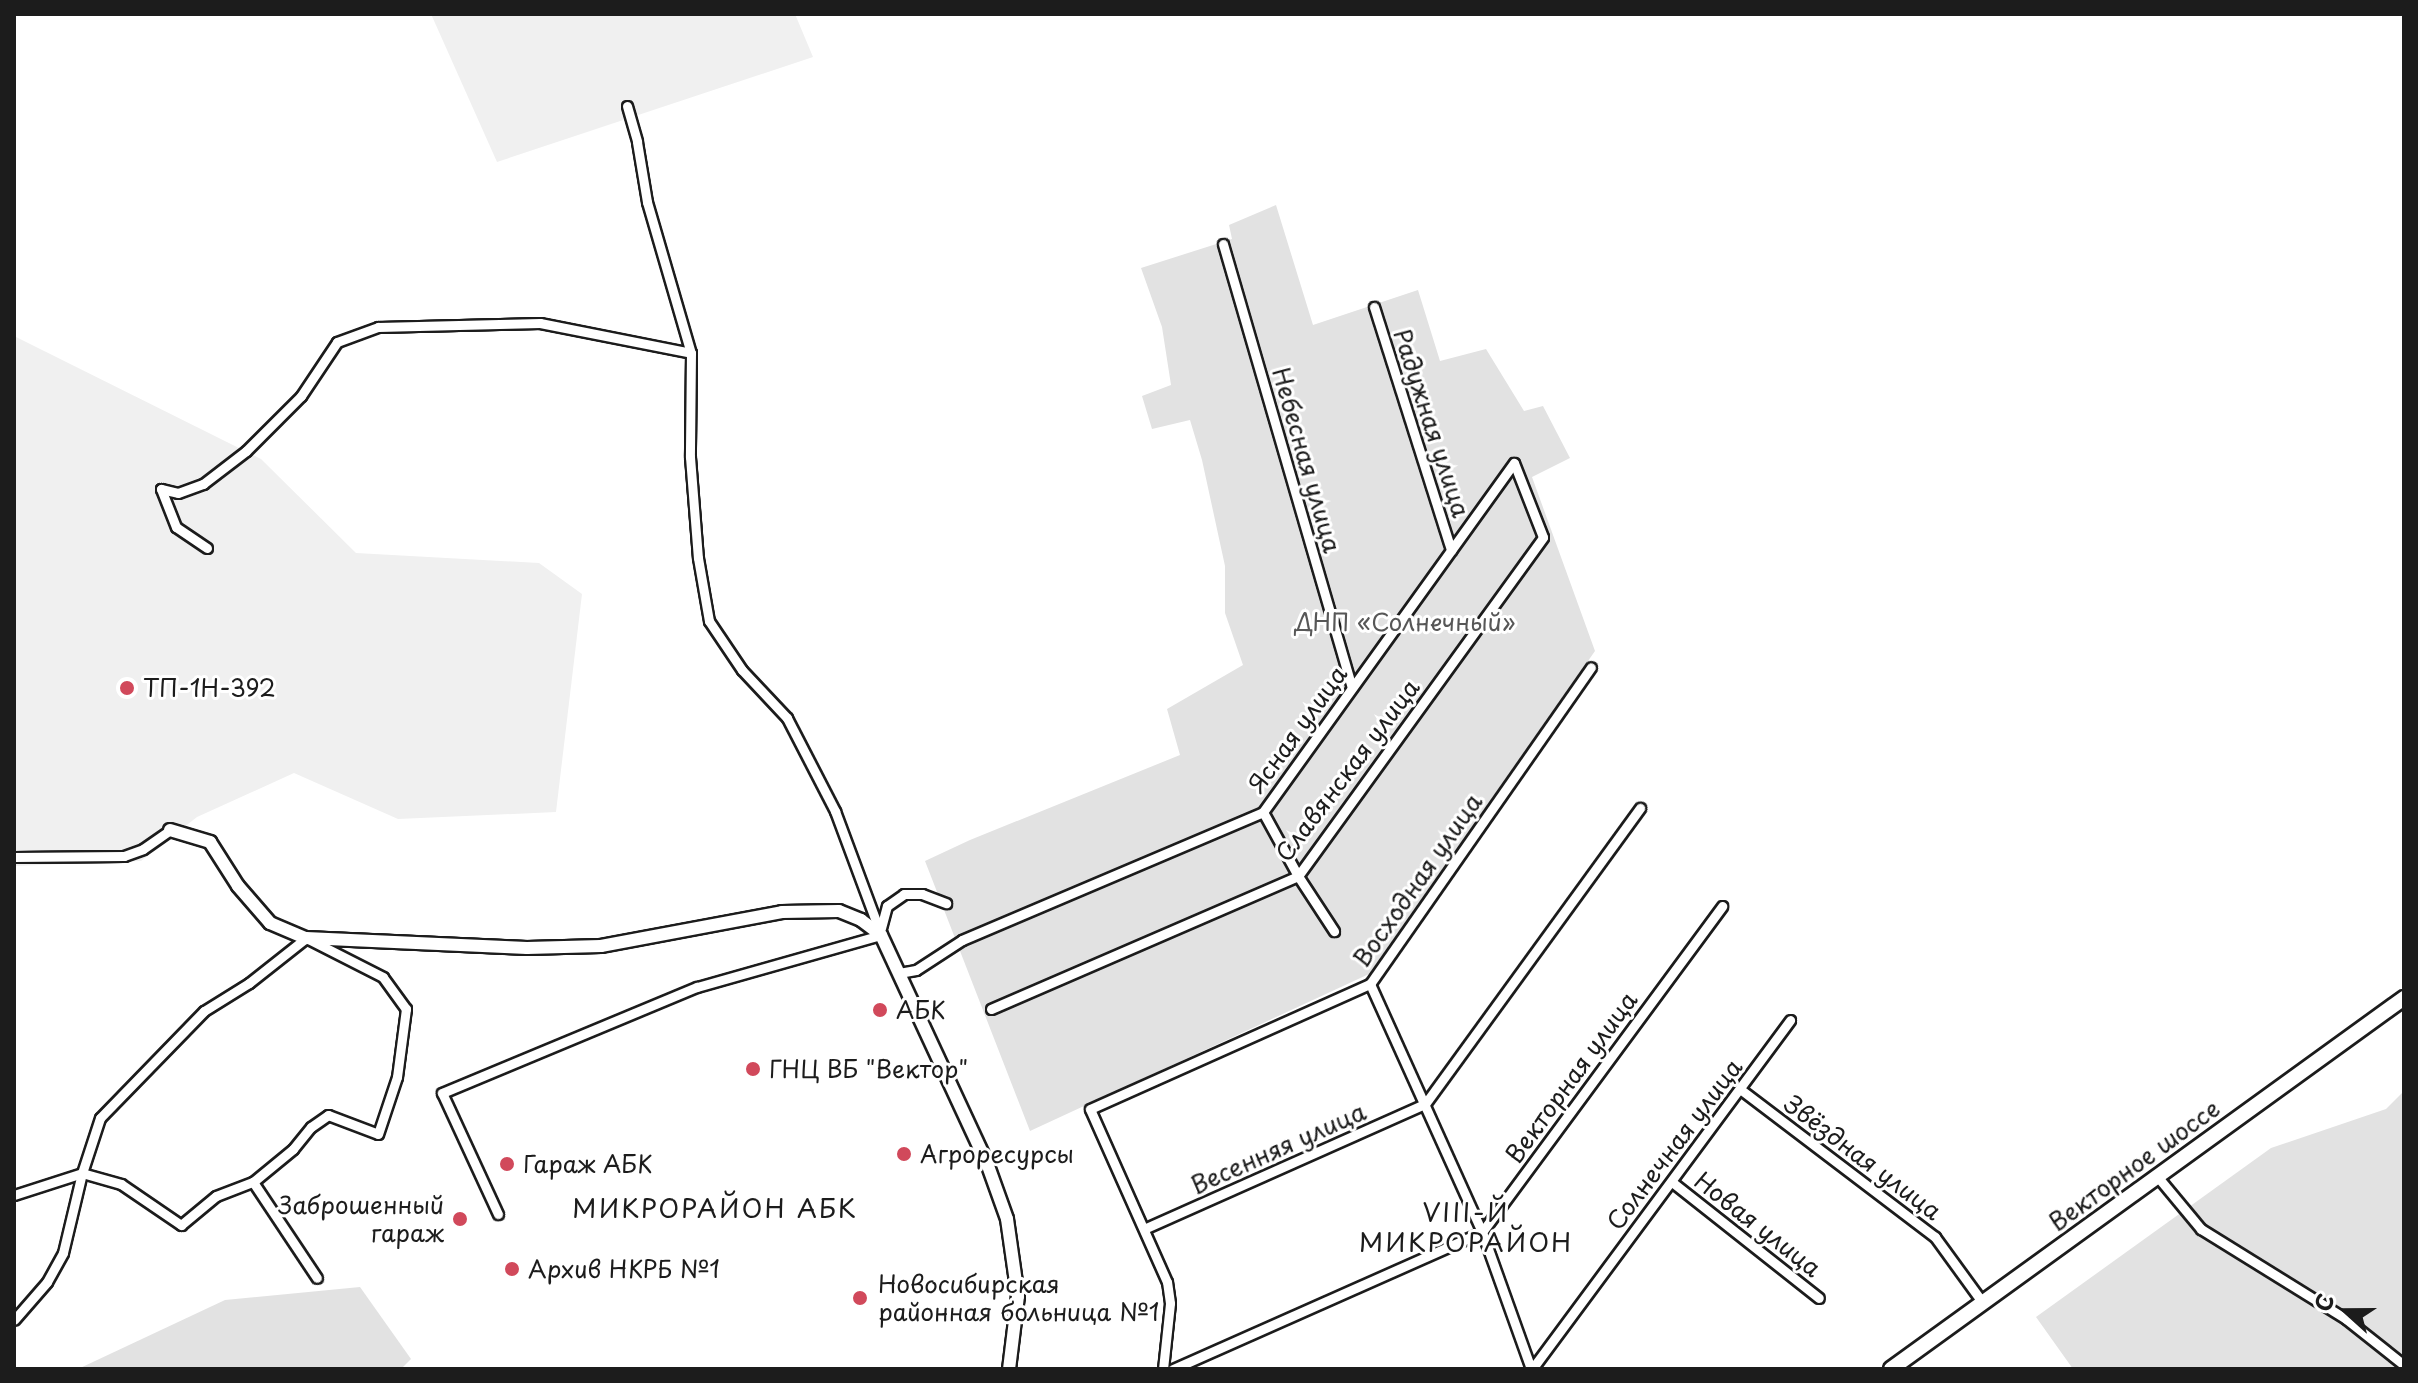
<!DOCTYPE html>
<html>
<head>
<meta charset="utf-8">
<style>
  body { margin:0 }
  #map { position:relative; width:2418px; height:1383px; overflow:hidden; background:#fff; font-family:"Playpen Sans",sans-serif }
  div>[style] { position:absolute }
  .built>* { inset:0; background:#f0f0f0 }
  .green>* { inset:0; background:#e2e2e2 }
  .roads { filter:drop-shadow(2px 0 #1c1c1c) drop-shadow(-2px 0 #1c1c1c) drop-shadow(0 2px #1c1c1c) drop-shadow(0 -2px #1c1c1c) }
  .minor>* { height:9px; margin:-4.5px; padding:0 4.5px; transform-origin:4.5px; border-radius:4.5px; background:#fff }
  .tertiary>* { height:12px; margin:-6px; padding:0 6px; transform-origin:6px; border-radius:6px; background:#fff }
  .secondary>* { height:14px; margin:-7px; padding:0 7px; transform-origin:7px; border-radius:7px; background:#fff }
  .dots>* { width:22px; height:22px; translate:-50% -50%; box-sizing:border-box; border:4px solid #fff; border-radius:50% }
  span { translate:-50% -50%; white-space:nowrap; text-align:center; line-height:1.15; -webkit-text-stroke:6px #fff; paint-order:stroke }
  .street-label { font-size:24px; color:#1c1c1c }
  .park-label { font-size:24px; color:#575757 }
  .poi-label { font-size:24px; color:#1c1c1c }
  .left { translate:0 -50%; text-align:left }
  .right { translate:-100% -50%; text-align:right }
  .neighbourhood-label { font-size:26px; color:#1c1c1c; letter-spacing:2px }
  .frame { position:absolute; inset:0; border:16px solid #1c1c1c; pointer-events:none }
  .north { position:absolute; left:2306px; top:1271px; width:80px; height:80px; -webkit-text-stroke:6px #fff; paint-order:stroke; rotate:291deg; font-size:22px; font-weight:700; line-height:32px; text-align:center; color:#1c1c1c }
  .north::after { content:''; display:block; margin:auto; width:28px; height:36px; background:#1c1c1c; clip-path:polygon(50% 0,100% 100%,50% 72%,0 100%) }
</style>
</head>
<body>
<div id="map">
  <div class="built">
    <i style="clip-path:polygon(431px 14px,795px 14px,813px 57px,497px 162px)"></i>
    <i style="clip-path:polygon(14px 336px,261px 459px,356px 553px,539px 563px,582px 594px,556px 812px,398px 819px,294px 773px,197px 817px,141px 861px,14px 866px)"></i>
  </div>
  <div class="green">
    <i style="clip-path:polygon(1276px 205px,1313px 325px,1418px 290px,1440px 361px,1486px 349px,1524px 411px,1543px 406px,1570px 458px,1532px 477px,1595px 651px,1369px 974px,1030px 1131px,925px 861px,970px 840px,1180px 755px,1167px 709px,1243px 665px,1225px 613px,1225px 566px,1202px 460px,1190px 420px,1152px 429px,1142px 396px,1171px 385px,1162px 327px,1141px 268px,1232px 239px,1229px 225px)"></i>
    <i style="clip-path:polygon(2404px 1091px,2404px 1369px,2073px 1369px,2036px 1317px,2271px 1148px,2386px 1109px)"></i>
    <i style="clip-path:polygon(360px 1287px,411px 1359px,401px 1369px,78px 1369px,225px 1300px)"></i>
  </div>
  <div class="roads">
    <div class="minor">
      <i style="left:627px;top:106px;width:37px;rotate:74deg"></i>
      <i style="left:637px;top:142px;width:61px;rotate:80.5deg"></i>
      <i style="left:647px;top:202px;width:157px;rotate:73.8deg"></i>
      <i style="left:691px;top:353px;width:104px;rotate:90.6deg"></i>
      <i style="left:690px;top:457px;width:101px;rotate:85.5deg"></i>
      <i style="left:698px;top:558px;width:64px;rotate:80.1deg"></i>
      <i style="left:709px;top:621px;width:59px;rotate:56deg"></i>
      <i style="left:742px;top:670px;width:66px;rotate:46.8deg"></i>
      <i style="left:787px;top:718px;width:105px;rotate:62.7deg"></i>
      <i style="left:835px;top:811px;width:132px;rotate:69.6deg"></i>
      <i style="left:1223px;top:244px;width:461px;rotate:73.8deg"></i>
      <i style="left:1374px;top:307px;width:255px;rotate:72.4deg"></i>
      <i style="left:207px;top:548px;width:37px;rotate:-146deg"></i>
      <i style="left:176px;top:527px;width:41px;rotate:-111.5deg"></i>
      <i style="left:161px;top:489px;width:17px;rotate:13deg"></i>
      <i style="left:178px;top:493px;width:27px;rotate:-20deg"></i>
      <i style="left:203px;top:484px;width:54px;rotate:-37.5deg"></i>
      <i style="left:246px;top:451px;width:78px;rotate:-45deg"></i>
      <i style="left:301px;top:396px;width:65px;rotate:-56.3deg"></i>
      <i style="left:337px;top:342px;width:44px;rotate:-20.1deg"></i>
      <i style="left:378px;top:327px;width:162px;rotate:-1.4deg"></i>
      <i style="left:540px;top:323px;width:154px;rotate:11.2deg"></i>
      <i style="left:1263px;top:812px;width:73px;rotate:61.3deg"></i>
      <i style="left:1298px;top:876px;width:66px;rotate:56.8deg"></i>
      <i style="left:14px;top:857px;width:110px;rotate:-0.5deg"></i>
      <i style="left:124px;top:856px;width:20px;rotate:-20deg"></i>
      <i style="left:143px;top:849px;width:33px;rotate:-35deg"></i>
      <i style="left:881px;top:928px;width:23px;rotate:-75deg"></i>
      <i style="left:887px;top:906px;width:21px;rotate:-35deg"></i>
      <i style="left:904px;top:894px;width:18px"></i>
      <i style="left:922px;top:894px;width:26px;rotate:21deg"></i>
      <i style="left:899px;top:973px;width:17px;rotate:-10deg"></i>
      <i style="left:916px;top:970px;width:55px;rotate:-33.1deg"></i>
      <i style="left:962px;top:940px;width:327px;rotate:-23deg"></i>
      <i style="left:1263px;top:812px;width:430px;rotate:-54.3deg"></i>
      <i style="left:1370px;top:984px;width:272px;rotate:65.7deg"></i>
      <i style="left:1482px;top:1232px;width:145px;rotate:70.3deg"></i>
      <i style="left:991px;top:1009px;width:335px;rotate:-23.4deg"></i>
      <i style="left:1298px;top:876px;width:418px;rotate:-54.1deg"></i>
      <i style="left:1543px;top:537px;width:79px;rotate:-111.4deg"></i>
      <i style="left:1740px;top:1089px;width:245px;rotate:37.2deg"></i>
      <i style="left:1935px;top:1237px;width:82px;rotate:54deg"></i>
      <i style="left:2157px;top:1176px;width:69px;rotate:50.3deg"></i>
      <i style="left:2201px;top:1229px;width:171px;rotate:31.8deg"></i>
      <i style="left:2346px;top:1319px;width:74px;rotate:38.4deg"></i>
      <i style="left:253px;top:1182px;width:115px;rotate:56.3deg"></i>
      <i style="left:1672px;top:1182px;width:187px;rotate:38.3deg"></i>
      <i style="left:14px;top:1195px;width:71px;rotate:-17.9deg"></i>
      <i style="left:82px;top:1173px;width:41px;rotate:15.8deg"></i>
      <i style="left:121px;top:1184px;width:73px;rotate:34.3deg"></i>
      <i style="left:181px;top:1225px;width:45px;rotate:-39.6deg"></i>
      <i style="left:216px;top:1196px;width:40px;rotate:-21deg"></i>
      <i style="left:253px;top:1182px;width:52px;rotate:-39.5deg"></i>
      <i style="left:293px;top:1149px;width:28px;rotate:-51deg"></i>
      <i style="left:311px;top:1127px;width:21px;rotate:-35deg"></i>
      <i style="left:328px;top:1115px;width:53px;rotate:20.8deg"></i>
      <i style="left:378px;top:1134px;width:60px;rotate:-71.6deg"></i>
      <i style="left:397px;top:1077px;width:69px;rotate:-82.5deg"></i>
      <i style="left:406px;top:1009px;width:39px;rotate:-126deg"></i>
      <i style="left:383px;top:977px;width:86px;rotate:-153.1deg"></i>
      <i style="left:306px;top:938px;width:73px;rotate:141.7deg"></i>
      <i style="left:249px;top:983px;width:53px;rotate:148.1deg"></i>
      <i style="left:204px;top:1011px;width:149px;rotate:134.2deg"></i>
      <i style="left:100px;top:1118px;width:58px;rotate:108.1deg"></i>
      <i style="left:82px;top:1173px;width:82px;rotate:103.4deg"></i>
      <i style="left:63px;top:1253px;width:33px;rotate:119deg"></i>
      <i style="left:47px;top:1282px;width:50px;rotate:131deg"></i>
      <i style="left:498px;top:1214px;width:133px;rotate:-114.8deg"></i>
      <i style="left:442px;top:1093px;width:276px;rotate:-22.6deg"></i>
      <i style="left:697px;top:987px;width:191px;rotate:-15.8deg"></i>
      <i style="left:1146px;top:1228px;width:305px;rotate:-24deg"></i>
      <i style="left:1425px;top:1104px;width:366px;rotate:-54deg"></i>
      <i style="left:1163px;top:1369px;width:66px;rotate:-83.9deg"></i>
      <i style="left:1170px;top:1303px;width:21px;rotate:-98deg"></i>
      <i style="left:1167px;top:1282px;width:189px;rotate:-114deg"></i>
      <i style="left:1090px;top:1109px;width:307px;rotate:-24.1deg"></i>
      <i style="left:1370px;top:984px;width:386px;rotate:-55.1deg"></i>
      <i style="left:1173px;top:1369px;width:338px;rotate:-23.9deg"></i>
      <i style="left:1482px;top:1232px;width:405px;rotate:-53.6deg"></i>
      <i style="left:1532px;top:1369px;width:434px;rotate:-53.5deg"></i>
    </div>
    <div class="tertiary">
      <i style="left:170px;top:830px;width:42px;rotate:16.7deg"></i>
      <i style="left:210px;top:842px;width:52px;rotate:57.5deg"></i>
      <i style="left:238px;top:886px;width:49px;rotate:49.1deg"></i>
      <i style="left:270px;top:923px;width:39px;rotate:23deg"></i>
      <i style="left:306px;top:938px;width:221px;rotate:2.6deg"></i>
      <i style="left:527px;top:948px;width:74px;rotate:-1.5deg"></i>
      <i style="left:601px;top:946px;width:184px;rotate:-10.6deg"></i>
      <i style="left:782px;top:912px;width:57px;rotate:-1deg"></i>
      <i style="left:839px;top:911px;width:24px;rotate:22deg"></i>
      <i style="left:861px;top:920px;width:25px;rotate:37deg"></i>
      <i style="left:881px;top:935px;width:251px;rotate:65.1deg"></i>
      <i style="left:987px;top:1163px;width:59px;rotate:70.3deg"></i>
      <i style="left:1007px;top:1219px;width:78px;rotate:81.9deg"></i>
      <i style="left:1018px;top:1296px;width:74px;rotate:97deg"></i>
    </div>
    <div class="secondary">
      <i style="left:1891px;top:1369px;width:633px;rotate:-35.87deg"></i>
    </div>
  </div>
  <div class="dots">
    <i style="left:127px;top:688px;background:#d1495b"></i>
    <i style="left:880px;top:1010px;background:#d1495b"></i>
    <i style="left:753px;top:1069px;background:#d1495b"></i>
    <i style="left:904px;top:1154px;background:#d1495b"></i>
    <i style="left:507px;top:1164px;background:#d1495b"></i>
    <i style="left:460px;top:1219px;background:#d1495b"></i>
    <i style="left:512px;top:1269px;background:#d1495b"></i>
    <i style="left:860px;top:1298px;background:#d1495b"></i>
  </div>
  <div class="street-label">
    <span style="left:1432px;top:423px;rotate:72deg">Радужная улица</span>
    <span style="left:1307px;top:460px;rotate:74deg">Небесная улица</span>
    <span style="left:1297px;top:729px;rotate:-54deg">Ясная улица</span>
    <span style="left:1347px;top:770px;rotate:-53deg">Славянская улица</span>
    <span style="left:1417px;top:880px;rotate:-55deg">Восходная улица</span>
    <span style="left:1571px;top:1077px;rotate:-54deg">Векторная улица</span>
    <span style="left:1674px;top:1144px;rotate:-53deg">Солнечная улица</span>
    <span style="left:1278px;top:1148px;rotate:-24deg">Весенняя улица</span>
    <span style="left:1863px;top:1157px;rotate:37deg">Звёздная улица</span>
    <span style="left:2134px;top:1165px;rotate:-36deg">Векторное шоссе</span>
    <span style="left:1758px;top:1224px;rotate:38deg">Новая улица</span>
  </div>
  <div class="park-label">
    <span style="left:1405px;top:622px">ДНП «Солнечный»</span>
  </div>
  <div class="poi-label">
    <span class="left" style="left:143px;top:688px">ТП-1Н-392</span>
    <span class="left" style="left:896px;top:1010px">АБК</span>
    <span class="left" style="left:769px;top:1069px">ГНЦ ВБ "Вектор"</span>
    <span class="left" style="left:920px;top:1154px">Агроресурсы</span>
    <span class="left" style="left:523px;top:1164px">Гараж АБК</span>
    <span class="right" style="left:444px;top:1219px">Заброшенный<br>гараж</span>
    <span class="left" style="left:528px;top:1269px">Архив НКРБ №1</span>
    <span class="left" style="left:878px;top:1298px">Новосибирская<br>районная больница №1</span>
  </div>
  <div class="neighbourhood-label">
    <span style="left:715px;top:1208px">МИКРОРАЙОН АБК</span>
    <span style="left:1466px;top:1227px">VIII-Й<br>МИКРОРАЙОН</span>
  </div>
  <div class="frame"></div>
  <div class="north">С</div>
</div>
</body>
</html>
